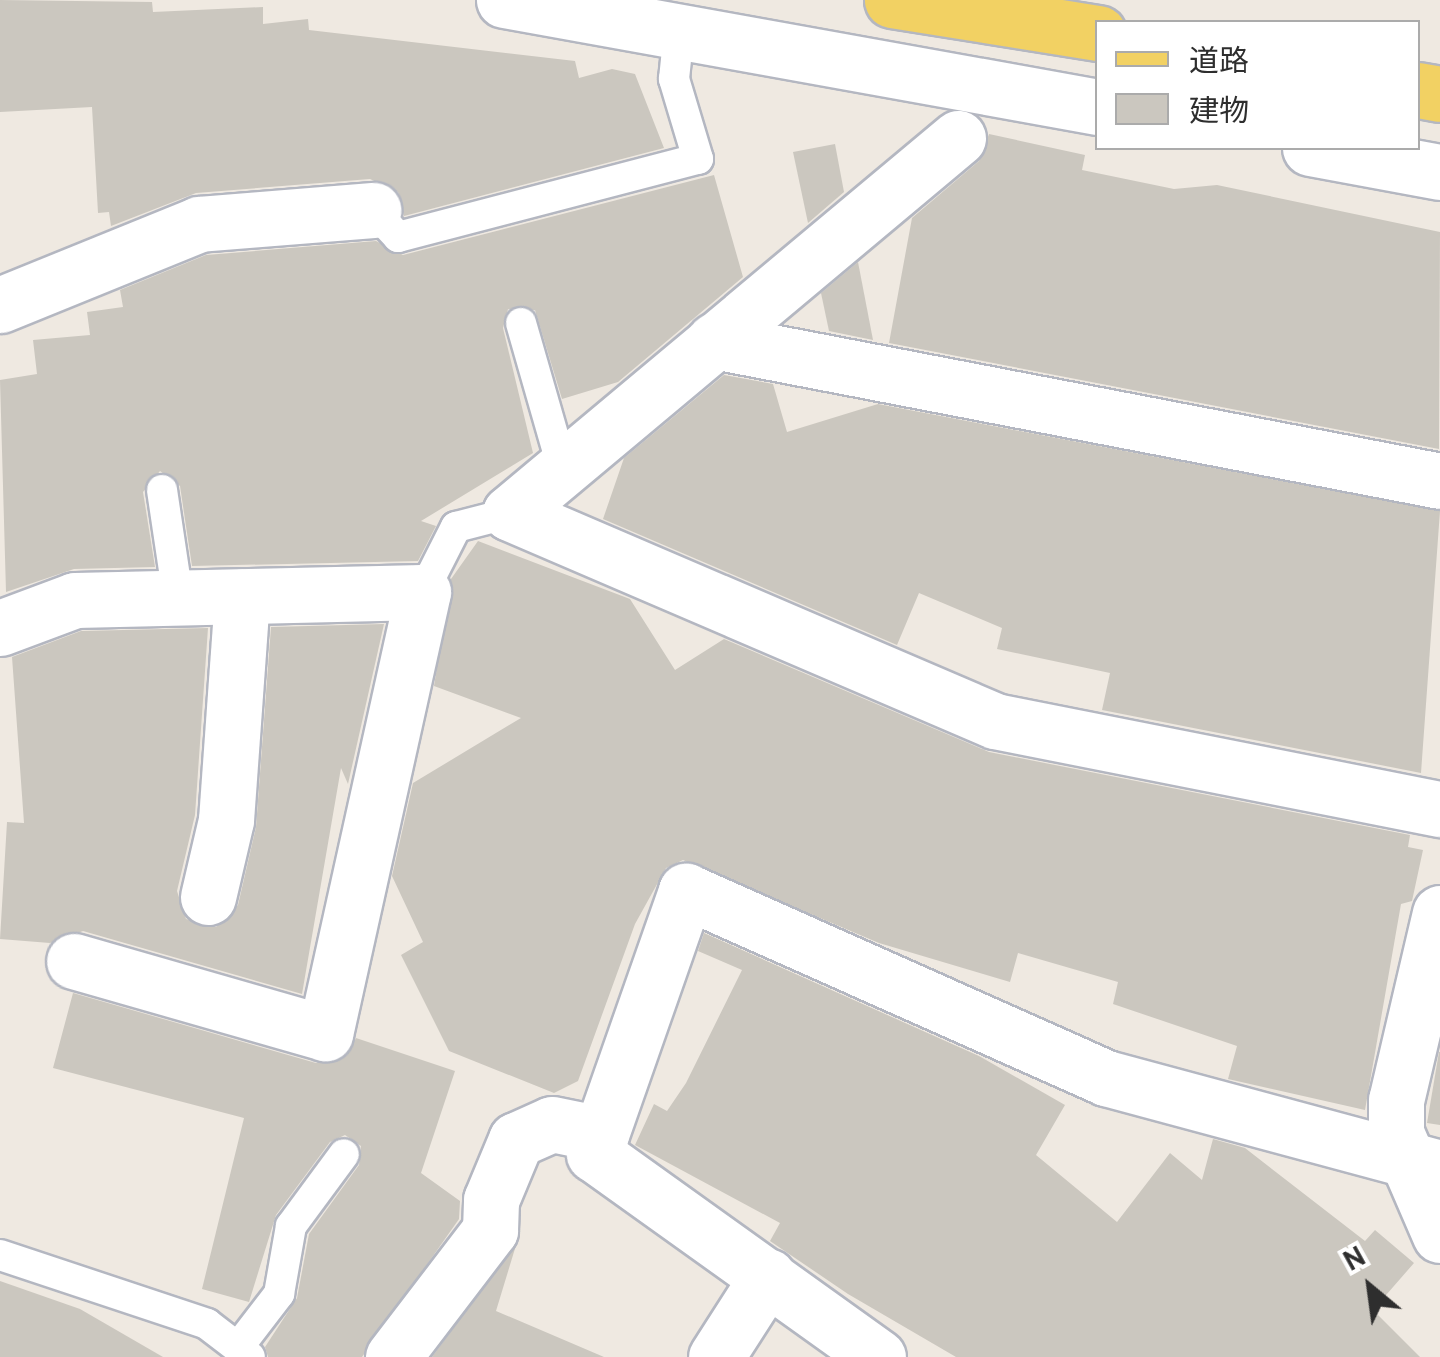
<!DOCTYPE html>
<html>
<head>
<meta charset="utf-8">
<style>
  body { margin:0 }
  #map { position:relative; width:1440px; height:1357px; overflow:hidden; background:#efe9e1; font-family:Overpass,"Noto Sans JP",sans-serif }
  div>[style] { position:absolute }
  .building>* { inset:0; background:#cbc7bf }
  .roads { filter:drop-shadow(2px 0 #b4b7c1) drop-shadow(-2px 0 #b4b7c1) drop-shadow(0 2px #b4b7c1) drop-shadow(0 -2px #b4b7c1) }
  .lane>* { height:30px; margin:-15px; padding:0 15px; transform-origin:15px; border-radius:15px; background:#fff }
  .street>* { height:55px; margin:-27.5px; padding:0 27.5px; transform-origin:27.5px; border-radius:27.5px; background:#fff }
  .primary>* { height:55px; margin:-27.5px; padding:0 27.5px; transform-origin:27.5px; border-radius:27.5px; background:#f2d163 }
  span { translate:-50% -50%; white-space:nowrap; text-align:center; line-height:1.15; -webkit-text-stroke:8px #fff; paint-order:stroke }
  .legend { position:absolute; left:1095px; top:20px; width:325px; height:130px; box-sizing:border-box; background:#fff; border:2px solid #ababab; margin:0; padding:12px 18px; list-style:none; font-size:30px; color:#2e2e2e }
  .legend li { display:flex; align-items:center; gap:20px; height:50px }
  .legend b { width:50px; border:2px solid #ababab }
  .north { position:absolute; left:1320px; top:1237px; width:100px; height:100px; -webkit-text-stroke:8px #fff; paint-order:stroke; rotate:331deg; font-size:28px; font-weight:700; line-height:40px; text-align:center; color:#2e2e2e }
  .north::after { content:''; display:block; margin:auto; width:35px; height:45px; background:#2e2e2e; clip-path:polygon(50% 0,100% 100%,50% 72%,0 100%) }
</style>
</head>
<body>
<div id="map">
  <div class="building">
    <i style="clip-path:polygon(0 0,152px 2px,153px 12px,263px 7px,263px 24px,308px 19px,309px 30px,575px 61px,579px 78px,612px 69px,635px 74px,664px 148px,404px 216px,398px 192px,370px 179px,196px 193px,111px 226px,109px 212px,98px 213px,92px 107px,0 112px)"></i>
    <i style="clip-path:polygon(989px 134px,1085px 155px,1082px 170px,1174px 189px,1217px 185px,1440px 232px,1439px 449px,889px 343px,912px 218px,979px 161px)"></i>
    <i style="clip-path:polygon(835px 144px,844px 192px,808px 223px,793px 152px)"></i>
    <i style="clip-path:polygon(714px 175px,743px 277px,618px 382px,562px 399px,535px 310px,508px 309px,503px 328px,533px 453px,421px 521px,436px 526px,418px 561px,192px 566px,180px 486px,160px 471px,143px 492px,155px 567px,74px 569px,6px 592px,0 380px,37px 374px,33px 340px,90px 335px,87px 312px,123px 307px,120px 290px,206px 255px,376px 241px,403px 255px)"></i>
    <i style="clip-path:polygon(858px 262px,873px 340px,829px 331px,821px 293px)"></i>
    <i style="clip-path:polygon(724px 375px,773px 384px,787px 432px,878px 404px,1440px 511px,1421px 773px,1102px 710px,1110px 673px,997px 649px,1002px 628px,919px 593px,897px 645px,603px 519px,624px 458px)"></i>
    <i style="clip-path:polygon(478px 541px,630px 599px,675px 670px,724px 639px,989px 752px,1410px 835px,1408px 847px,1423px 850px,1412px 901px,1401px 904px,1365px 1110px,1228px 1079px,1237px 1046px,1113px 1004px,1118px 982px,1018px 953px,1010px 982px,879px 943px,683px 860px,666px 868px,635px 924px,578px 1081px,554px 1093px,449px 1051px,401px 955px,423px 942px,392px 876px,413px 783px,521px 718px,434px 686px,451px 579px)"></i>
    <i style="clip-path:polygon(384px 624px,348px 784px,341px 768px,302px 994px,83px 931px,50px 943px,0 939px,7px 822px,24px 823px,12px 657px,81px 631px,208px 628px,195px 815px,177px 891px,186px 919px,216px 927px,238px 905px,256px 827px,271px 627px)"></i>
    <i style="clip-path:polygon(704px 933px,979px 1056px,1065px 1105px,1036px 1155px,1117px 1222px,1170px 1153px,1202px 1180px,1213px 1139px,1245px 1148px,1365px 1241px,1375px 1230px,1414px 1263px,1373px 1310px,1420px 1357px,956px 1357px,848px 1294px,770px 1241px,780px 1223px,635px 1145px,654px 1104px,667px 1111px,686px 1083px,742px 970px,698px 951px)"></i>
    <i style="clip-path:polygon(73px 993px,316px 1063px,347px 1055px,356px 1038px,455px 1071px,421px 1173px,460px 1201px,459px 1219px,362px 1357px,268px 1357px,265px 1347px,297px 1298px,309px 1234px,359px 1165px,361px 1146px,345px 1135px,330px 1142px,276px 1215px,249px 1302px,202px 1289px,244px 1118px,53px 1068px)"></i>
    <i style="clip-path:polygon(1439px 1052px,1440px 1052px,1440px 1125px,1427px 1123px)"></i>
    <i style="clip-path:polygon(517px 1242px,496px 1311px,604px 1357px,432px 1357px)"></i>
    <i style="clip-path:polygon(0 1281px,80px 1309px,163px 1357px,0 1357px)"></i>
  </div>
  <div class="roads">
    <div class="lane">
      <i style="left:373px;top:210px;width:37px;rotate:47deg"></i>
      <i style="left:398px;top:237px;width:310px;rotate:-14.6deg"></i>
      <i style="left:698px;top:159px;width:84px;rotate:-106.7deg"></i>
      <i style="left:674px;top:79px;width:48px;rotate:-84.1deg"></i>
      <i style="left:521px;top:323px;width:152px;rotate:74deg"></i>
      <i style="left:162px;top:490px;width:108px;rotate:81.5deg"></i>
      <i style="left:423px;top:592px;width:73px;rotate:-63.1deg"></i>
      <i style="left:456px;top:527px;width:56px;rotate:-14.5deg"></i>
      <i style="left:0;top:1255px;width:218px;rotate:18.4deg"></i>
      <i style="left:207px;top:1324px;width:54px;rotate:37.5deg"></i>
      <i style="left:239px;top:1346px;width:66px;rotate:-52.4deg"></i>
      <i style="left:279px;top:1294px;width:69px;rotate:-80deg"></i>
      <i style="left:291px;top:1226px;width:89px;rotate:-53.6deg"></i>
    </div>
    <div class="street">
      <i style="left:504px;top:0;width:604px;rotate:10.21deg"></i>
      <i style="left:958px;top:138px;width:584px;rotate:140.07deg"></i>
      <i style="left:510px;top:513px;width:528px;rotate:23.21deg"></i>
      <i style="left:995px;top:721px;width:454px;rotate:11.2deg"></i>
      <i style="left:1310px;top:148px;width:132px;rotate:10.5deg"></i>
      <i style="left:0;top:305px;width:215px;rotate:-22.1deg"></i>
      <i style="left:199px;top:224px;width:175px;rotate:-4.6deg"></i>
      <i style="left:714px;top:341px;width:739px;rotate:10.91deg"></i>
      <i style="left:0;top:628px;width:80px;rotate:-20.5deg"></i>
      <i style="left:75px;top:600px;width:348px;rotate:-1.3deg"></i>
      <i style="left:423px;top:592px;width:452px;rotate:102.5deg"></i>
      <i style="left:325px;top:1033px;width:261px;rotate:-164deg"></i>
      <i style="left:208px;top:897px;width:79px;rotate:-76.8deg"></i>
      <i style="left:226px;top:820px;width:224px;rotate:-85.9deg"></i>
      <i style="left:1440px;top:913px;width:192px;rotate:103.2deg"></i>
      <i style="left:1396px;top:1100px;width:33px;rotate:90deg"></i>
      <i style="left:1396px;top:1133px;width:111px;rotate:66.7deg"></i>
      <i style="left:393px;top:1357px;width:160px;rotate:-52.6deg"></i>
      <i style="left:490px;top:1230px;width:30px;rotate:-88deg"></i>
      <i style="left:491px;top:1200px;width:65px;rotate:-67.4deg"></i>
      <i style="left:516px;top:1140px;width:39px;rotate:-24deg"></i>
      <i style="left:552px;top:1124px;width:50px;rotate:11.5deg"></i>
      <i style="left:716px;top:1357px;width:96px;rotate:-57.3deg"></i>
      <i style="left:878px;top:1357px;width:349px;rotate:-144.4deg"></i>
      <i style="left:594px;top:1154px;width:279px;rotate:-70.7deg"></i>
      <i style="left:686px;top:891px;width:460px;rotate:24deg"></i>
      <i style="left:1106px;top:1078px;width:346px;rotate:15.1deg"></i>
    </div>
    <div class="primary">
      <i style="left:892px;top:0;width:209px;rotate:9.1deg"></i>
      <i style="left:1418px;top:90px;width:22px;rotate:10deg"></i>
    </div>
  </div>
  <ul class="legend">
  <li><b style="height:12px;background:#f2d163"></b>道路</li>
  <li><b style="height:28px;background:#cbc7bf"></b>建物</li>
  </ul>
  <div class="north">N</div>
</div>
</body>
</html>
